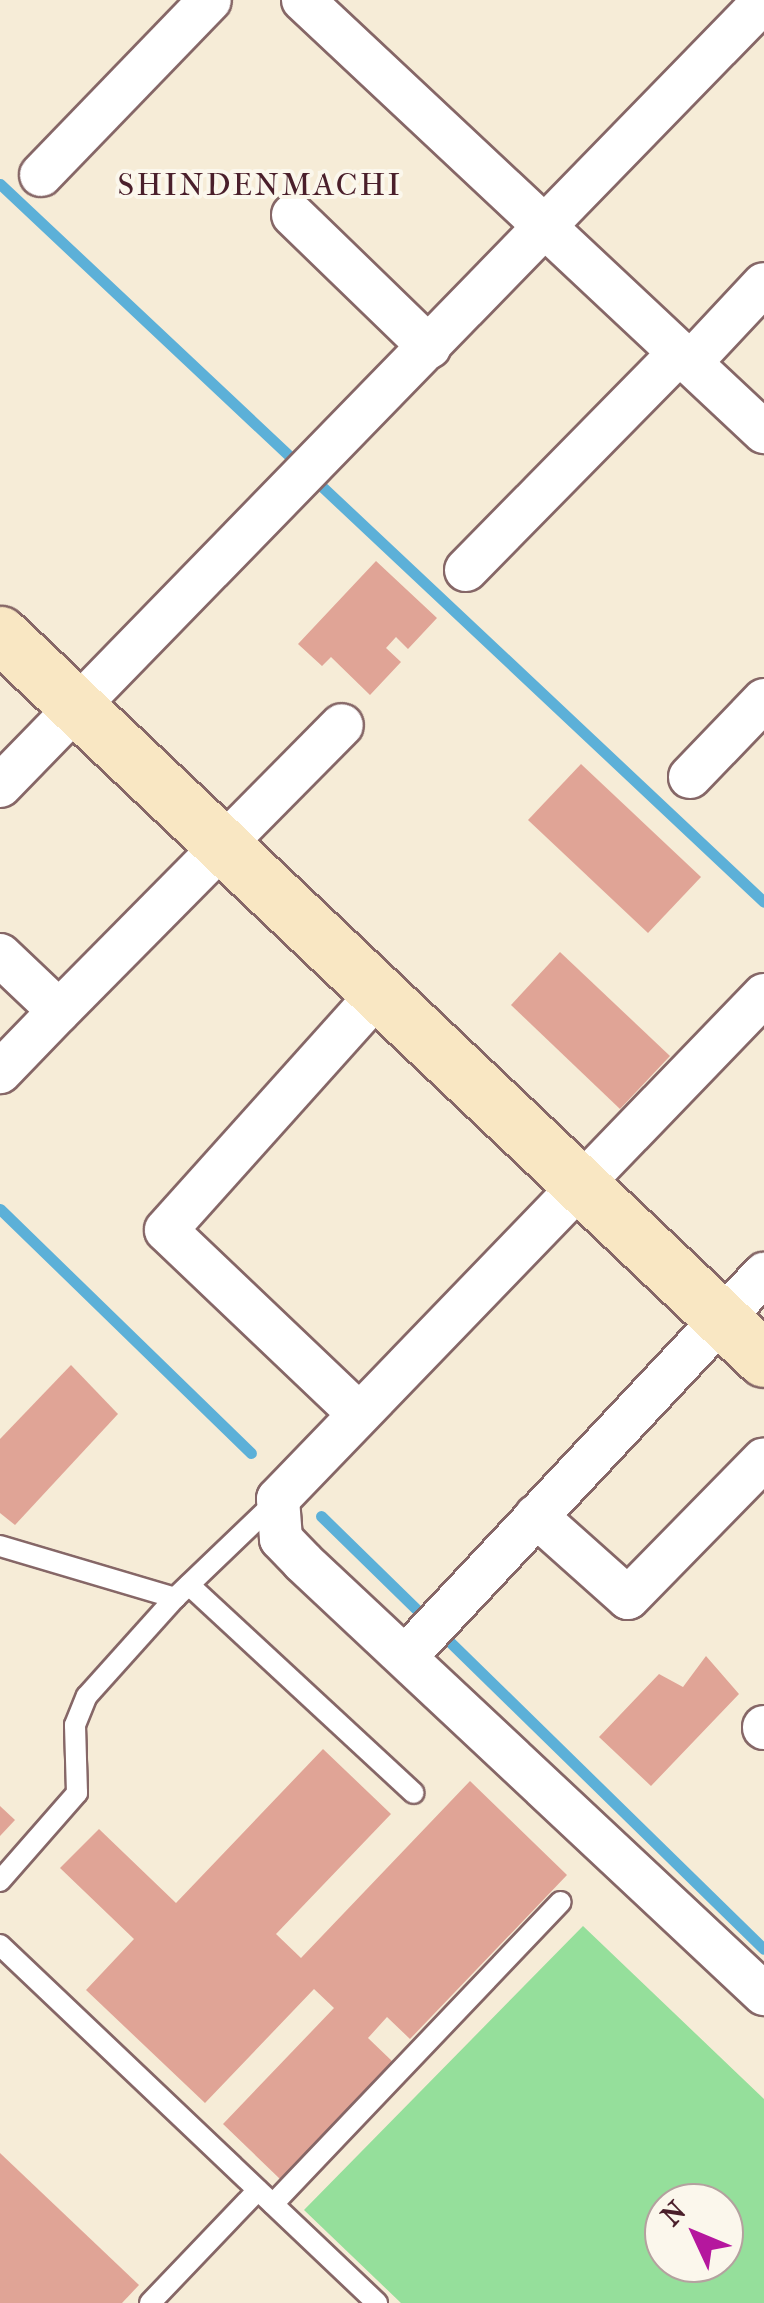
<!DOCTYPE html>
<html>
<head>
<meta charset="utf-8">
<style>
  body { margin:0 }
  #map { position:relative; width:764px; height:2303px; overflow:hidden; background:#f6ecd7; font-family:"IM FELL French Canon",serif }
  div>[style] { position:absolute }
  .green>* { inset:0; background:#95df9b }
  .stream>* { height:11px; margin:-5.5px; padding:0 5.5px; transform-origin:5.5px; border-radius:5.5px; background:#5cb0d8 }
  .building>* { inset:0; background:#e0a496 }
  .roads { filter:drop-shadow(2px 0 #866767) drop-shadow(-2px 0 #866767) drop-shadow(0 2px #866767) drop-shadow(0 -2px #866767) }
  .lane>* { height:20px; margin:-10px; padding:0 10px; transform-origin:10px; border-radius:10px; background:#fff }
  .street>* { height:42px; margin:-21px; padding:0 21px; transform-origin:21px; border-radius:21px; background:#fff }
  .secondary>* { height:55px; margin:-27.5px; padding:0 27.5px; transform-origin:27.5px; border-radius:27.5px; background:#f9e7c3 }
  span { translate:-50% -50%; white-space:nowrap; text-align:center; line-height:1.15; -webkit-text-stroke:8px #fbf7ec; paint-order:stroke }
  .quarter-label { font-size:32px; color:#4a1f2b; letter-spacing:2.5px }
  .north { position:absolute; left:644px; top:2183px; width:100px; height:100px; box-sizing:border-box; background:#fbf7ec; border:2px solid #b4a19f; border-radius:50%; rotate:314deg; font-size:28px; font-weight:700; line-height:40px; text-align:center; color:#4a1f2b }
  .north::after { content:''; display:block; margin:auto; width:35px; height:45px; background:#b5179e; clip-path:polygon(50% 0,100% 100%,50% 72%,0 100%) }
</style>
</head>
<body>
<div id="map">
  <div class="green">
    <i style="clip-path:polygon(evenodd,583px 1926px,764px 2099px,764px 2303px,401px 2303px,304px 2210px,583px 1926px,664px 2203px,724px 2203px,724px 2263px,664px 2263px,664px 2203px)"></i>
  </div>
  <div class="stream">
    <i style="left:0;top:184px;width:1048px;rotate:43.22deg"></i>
    <i style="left:0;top:1209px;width:350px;rotate:44.2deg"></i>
    <i style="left:321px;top:1516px;width:619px;rotate:44.35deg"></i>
  </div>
  <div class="building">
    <i style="clip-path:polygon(376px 561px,437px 618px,408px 649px,396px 637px,386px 648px,401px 662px,370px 695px,331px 657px,322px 666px,298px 644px)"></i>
    <i style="clip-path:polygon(581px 764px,701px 877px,648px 933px,528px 820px)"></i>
    <i style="clip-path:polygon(560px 952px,670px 1056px,620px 1109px,511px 1005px)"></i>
    <i style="clip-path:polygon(71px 1365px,118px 1414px,15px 1525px,0 1513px,0 1439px)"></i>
    <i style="clip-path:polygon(706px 1656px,739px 1694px,651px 1786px,599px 1737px,659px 1674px,683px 1687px)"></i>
    <i style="clip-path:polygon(323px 1749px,391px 1814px,276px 1934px,301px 1958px,470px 1781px,567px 1875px,410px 2039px,387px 2017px,368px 2038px,393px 2062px,280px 2179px,223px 2124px,334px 2008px,314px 1989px,205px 2103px,86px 1990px,134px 1939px,60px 1868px,99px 1829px,176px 1903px)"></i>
    <i style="clip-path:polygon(0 1806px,15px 1820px,0 1836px)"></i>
    <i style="clip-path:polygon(0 2153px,139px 2285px,122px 2303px,0 2303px)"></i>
  </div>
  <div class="roads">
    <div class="lane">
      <i style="left:0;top:1546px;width:183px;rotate:16.5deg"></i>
      <i style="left:175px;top:1598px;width:140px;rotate:-43.8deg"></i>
      <i style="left:189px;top:1585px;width:306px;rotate:42.8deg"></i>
      <i style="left:0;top:1881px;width:117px;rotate:-48.8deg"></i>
      <i style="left:77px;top:1793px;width:68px;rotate:-91.7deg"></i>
      <i style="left:75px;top:1725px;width:31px;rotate:-68deg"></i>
      <i style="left:87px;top:1696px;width:132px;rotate:-48.1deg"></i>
      <i style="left:0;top:1945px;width:520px;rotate:43.52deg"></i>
      <i style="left:273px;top:2204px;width:417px;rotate:-46.4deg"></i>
      <i style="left:150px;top:2303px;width:156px;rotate:-46.3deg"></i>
    </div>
    <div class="street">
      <i style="left:303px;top:0;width:632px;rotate:43.14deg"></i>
      <i style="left:41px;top:175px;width:243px;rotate:-46deg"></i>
      <i style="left:293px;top:215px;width:190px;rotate:44.1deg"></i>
      <i style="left:690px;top:363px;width:108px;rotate:-46.9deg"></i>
      <i style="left:466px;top:570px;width:304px;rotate:-45.5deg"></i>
      <i style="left:690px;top:777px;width:107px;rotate:-46.1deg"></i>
      <i style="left:0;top:786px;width:1095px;rotate:-45.78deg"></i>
      <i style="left:0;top:955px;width:81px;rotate:43.5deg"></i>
      <i style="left:59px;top:1011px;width:85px;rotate:134deg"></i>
      <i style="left:764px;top:995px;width:700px;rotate:133.96deg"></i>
      <i style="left:278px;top:1499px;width:40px;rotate:85.7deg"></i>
      <i style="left:281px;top:1539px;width:32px;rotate:46deg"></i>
      <i style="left:303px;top:1562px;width:632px;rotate:43.14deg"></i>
      <i style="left:59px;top:1011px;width:402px;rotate:-45.3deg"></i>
      <i style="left:358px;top:1413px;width:265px;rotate:-136.4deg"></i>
      <i style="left:166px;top:1230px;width:317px;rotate:-48.1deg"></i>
      <i style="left:536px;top:1516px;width:123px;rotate:41.7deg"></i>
      <i style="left:628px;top:1598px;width:194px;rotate:-45.6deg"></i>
      <i style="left:406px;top:1656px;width:524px;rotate:-46.86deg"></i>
      <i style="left:764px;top:1727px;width:1px;rotate:90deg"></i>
    </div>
    <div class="secondary">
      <i style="left:0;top:634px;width:1053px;rotate:43.5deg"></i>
    </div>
  </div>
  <div class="quarter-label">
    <span style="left:260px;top:185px">SHINDENMACHI</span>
  </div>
  <div class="north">N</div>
</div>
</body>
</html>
